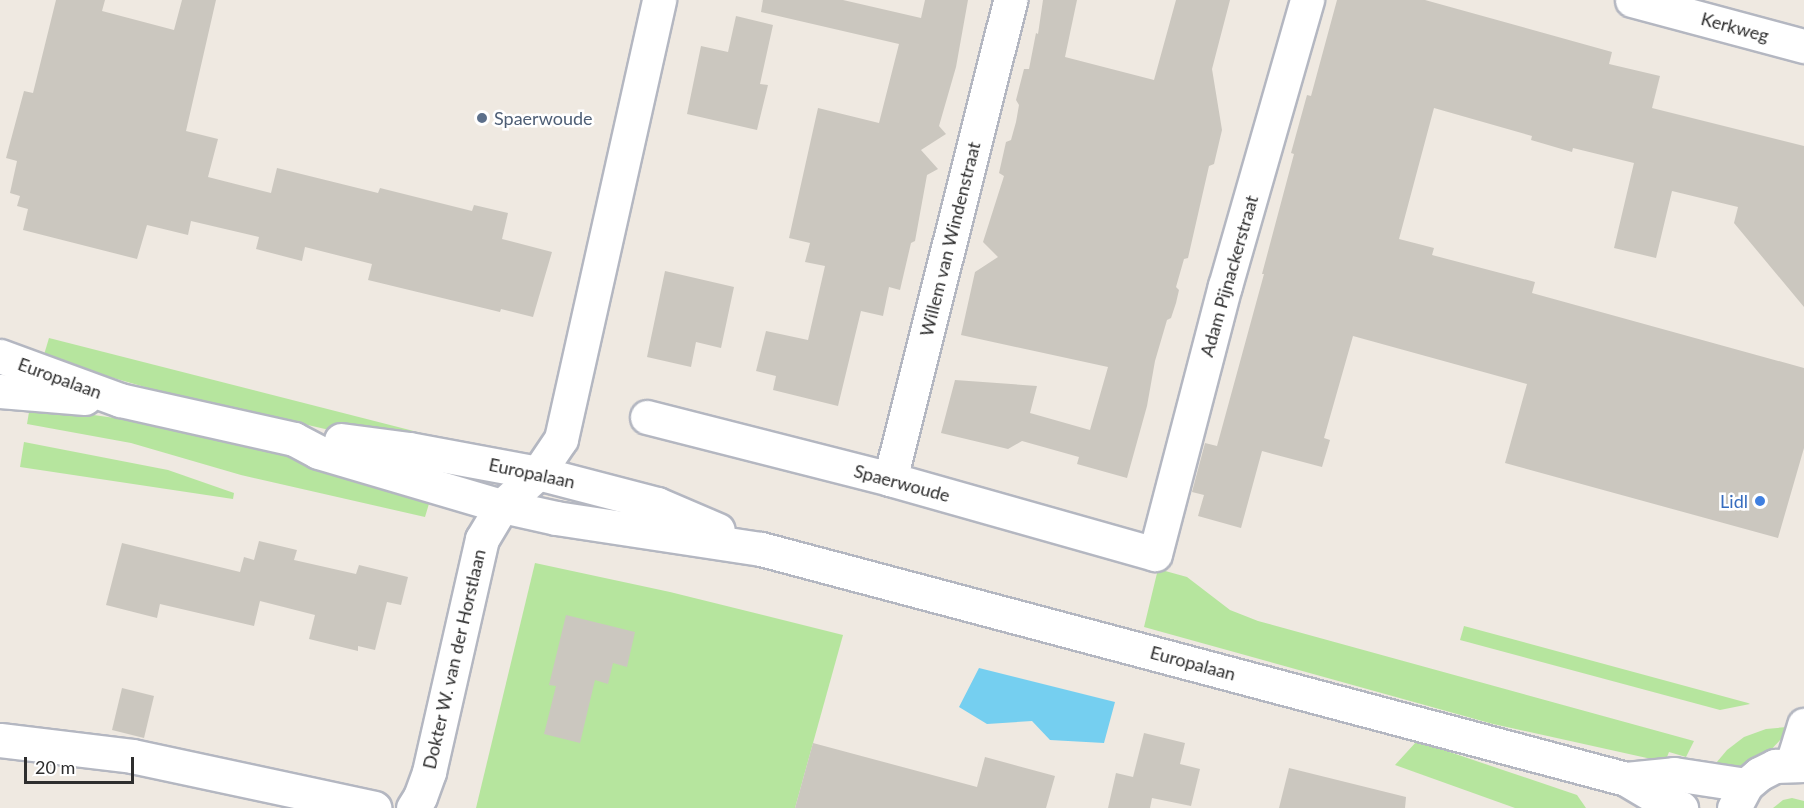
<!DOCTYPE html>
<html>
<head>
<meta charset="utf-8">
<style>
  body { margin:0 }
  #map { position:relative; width:1804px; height:808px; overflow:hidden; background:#efe9e1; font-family:Lato,sans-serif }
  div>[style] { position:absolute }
  .green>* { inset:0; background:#b6e59e }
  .water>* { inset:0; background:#75cff0 }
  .building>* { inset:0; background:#cbc7bf }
  .roads { filter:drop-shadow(2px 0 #b4b7c1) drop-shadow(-2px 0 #b4b7c1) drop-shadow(0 2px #b4b7c1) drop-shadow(0 -2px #b4b7c1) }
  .street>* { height:33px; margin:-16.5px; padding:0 16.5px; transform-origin:16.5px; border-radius:16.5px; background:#fff }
  .secondary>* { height:33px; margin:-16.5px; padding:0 16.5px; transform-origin:16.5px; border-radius:16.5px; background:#fff }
  .dots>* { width:16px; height:16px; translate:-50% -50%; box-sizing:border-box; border:3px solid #fff; border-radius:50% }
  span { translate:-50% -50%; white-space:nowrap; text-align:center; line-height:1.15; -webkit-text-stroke:5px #fff; paint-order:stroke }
  .street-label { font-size:18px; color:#2e2e2e }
  .service-label { font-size:18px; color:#4e5e75 }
  .left { translate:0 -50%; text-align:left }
  .shop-label { font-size:18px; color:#366cbe }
  .right { translate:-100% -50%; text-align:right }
  .scale { position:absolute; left:24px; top:757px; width:110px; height:27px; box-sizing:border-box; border:3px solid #2e2e2e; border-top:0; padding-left:8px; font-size:18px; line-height:21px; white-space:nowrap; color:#2e2e2e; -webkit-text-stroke:4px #fff; paint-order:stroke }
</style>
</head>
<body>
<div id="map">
  <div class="green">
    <i style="clip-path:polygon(49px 338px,445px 439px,444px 445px,325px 429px,152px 389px,43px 358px)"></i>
    <i style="clip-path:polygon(30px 406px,129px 420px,356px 471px,431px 497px,425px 517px,241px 475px,131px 443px,27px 424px)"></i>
    <i style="clip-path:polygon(24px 442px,168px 470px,234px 493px,233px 499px,20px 467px)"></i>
    <i style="clip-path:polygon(535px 563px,670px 592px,843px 635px,795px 808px,476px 808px)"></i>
    <i style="clip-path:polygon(1158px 569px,1187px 577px,1230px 610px,1258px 621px,1694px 741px,1686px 757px,1669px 752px,1665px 762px,1493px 724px,1144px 627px)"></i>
    <i style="clip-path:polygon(1464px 626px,1748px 703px,1750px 704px,1720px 710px,1460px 640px)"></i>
    <i style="clip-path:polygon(1787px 727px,1783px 737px,1764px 757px,1735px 769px,1711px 769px,1727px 750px,1744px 737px,1766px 729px)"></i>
    <i style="clip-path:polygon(1417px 741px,1577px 795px,1586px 808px,1515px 808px,1395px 765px)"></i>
    <i style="clip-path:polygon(1792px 798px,1804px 801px,1804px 808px,1773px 808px,1783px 800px)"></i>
  </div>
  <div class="water">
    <i style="clip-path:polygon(979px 668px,1115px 702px,1104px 743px,1050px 740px,1032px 721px,987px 724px,959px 707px)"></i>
  </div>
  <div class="building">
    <i style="clip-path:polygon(56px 0,105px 0,102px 11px,174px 30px,182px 0,216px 0,186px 131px,218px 139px,208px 177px,271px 193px,277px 168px,378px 193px,380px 188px,472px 211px,474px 205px,508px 213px,502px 239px,552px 252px,533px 317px,501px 309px,500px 312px,368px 280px,372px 264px,305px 247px,302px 261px,256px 249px,259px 237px,191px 221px,188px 235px,147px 225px,137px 259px,23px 230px,28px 209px,17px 206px,20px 196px,10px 193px,17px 161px,6px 158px,24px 91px,33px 93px)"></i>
    <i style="clip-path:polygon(763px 0,843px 0,921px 18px,925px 0,968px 0,956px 67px,939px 126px,946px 134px,921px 150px,938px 169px,927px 175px,915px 241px,911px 243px,900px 290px,889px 287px,883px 316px,861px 311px,838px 406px,773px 390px,776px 376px,756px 371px,766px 331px,808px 340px,825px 266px,805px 262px,810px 243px,789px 238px,818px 108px,879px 123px,899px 44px,761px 12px)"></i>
    <i style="clip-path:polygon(1043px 0,1077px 0,1065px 57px,1154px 80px,1176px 0,1230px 0,1212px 69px,1222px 130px,1214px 164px,1209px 166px,1188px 258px,1184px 259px,1176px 287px,1179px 290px,1176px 303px,1171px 318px,1167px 320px,1155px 361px,1147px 406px,1127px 478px,1077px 464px,1079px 457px,1022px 441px,1008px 449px,941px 433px,955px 380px,1037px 386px,1030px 413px,1090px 430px,1108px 367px,961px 335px,975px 272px,998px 257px,983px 242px,1004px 176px,999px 173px,1006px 142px,1011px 140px,1016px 122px,1019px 105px,1016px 100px,1024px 69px,1029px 69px,1036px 33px,1038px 34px)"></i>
    <i style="clip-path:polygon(1337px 0,1425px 0,1612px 52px,1609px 64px,1660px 76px,1652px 108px,1804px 146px,1804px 307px,1734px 223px,1738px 207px,1672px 191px,1656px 258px,1614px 248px,1634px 163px,1573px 148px,1572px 152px,1531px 140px,1532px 136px,1434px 108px,1399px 239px,1434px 248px,1432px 255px,1535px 282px,1532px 293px,1804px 368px,1804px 448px,1778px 538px,1505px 463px,1527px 384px,1353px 336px,1324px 438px,1330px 440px,1322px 467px,1262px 451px,1241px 528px,1198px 516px,1204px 495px,1192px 492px,1205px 443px,1217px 446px,1264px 274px,1262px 274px,1294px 154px,1291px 153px,1307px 95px,1311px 96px)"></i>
    <i style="clip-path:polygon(736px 16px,773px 25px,760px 84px,768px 85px,757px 130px,687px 114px,701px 46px,728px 52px)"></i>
    <i style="clip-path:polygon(665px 271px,734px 287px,721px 348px,696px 342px,691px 367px,647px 357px)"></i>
    <i style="clip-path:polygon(259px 541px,297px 550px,294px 560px,356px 574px,359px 565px,408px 577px,401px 605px,387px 602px,375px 650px,358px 646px,358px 651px,309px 639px,315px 615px,260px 601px,254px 626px,160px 604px,157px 618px,106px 605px,122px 543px,240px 572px,244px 557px,254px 560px)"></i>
    <i style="clip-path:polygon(566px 615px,635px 632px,627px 667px,613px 663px,608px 684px,595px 680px,580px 743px,544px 734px,556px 686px,549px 685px)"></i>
    <i style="clip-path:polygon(122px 688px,154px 696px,144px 738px,112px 730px)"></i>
    <i style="clip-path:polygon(1144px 733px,1185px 743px,1180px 764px,1200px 769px,1191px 806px,1152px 798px,1150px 808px,1108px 808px,1116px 773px,1133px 777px)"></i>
    <i style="clip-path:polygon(813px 743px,977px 787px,985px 757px,1055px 776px,1046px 808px,795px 808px)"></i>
    <i style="clip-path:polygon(1289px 768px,1406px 797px,1405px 808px,1279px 808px)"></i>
  </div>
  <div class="roads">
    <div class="street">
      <i style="left:1632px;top:0;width:178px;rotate:15deg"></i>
      <i style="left:647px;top:417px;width:251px;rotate:14.3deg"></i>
      <i style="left:890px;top:479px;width:275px;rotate:15.8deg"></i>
      <i style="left:1155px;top:554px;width:277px;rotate:-75.4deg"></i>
      <i style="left:1225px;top:286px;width:298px;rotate:-74deg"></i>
      <i style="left:890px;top:479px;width:494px;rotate:-75.9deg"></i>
      <i style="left:0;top:740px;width:133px;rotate:6.9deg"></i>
      <i style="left:132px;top:756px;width:248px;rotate:12.1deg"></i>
      <i style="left:1792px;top:764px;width:41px;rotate:-72.9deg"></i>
      <i style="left:413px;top:808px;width:13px;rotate:-58deg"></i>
      <i style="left:420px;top:797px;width:27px;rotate:-70deg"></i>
      <i style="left:429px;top:772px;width:239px;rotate:-77.2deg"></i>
      <i style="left:482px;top:539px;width:39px;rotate:-59deg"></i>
      <i style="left:502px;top:506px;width:49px;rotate:-42.5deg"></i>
      <i style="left:538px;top:473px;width:41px;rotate:-55.9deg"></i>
      <i style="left:561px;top:439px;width:450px;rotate:-77.4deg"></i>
    </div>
    <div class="secondary">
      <i style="left:0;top:356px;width:128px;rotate:20.1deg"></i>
      <i style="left:120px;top:400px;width:178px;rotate:12.6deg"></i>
      <i style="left:294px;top:439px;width:27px;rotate:28deg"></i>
      <i style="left:318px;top:452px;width:192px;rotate:16.4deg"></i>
      <i style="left:502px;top:506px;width:55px;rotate:12.5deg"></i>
      <i style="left:556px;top:518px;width:207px;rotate:8.6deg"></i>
      <i style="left:761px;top:549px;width:895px;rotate:14.89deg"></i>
      <i style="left:1626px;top:779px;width:47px;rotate:31deg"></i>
      <i style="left:1666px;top:803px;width:16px;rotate:18deg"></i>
      <i style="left:0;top:391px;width:85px;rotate:4.7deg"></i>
      <i style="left:341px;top:440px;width:69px;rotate:7.5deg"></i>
      <i style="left:409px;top:449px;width:131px;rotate:10.5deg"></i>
      <i style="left:538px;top:473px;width:123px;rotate:14.6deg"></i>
      <i style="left:657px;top:504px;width:66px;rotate:23.1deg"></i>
      <i style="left:1626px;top:779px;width:48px;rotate:-5.9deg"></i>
      <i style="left:1674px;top:774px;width:73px;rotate:8.7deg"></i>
      <i style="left:1734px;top:808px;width:26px;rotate:-62deg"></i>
      <i style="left:1746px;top:785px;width:17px;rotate:-40deg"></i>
      <i style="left:1759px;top:774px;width:18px;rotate:-27deg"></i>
      <i style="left:1775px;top:766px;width:29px;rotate:-2deg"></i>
    </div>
  </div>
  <div class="dots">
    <i style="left:482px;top:118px;background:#5c6f8a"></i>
    <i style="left:1760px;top:501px;background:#3f7fe0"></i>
  </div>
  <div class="street-label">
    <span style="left:1735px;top:27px;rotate:15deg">Kerkweg</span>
    <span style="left:950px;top:239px;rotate:-76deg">Willem van Windenstraat</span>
    <span style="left:1229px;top:276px;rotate:-74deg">Adam Pijnackerstraat</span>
    <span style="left:60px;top:378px;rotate:20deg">Europalaan</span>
    <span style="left:532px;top:473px;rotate:12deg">Europalaan</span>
    <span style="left:902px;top:483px;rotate:15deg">Spaerwoude</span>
    <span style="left:454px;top:659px;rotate:-77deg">Dokter W. van der Horstlaan</span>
    <span style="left:1193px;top:663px;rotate:15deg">Europalaan</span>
  </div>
  <div class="service-label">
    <span class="left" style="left:494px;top:118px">Spaerwoude</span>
  </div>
  <div class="shop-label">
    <span class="right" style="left:1748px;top:501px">Lidl</span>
  </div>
  <div class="scale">20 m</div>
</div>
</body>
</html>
